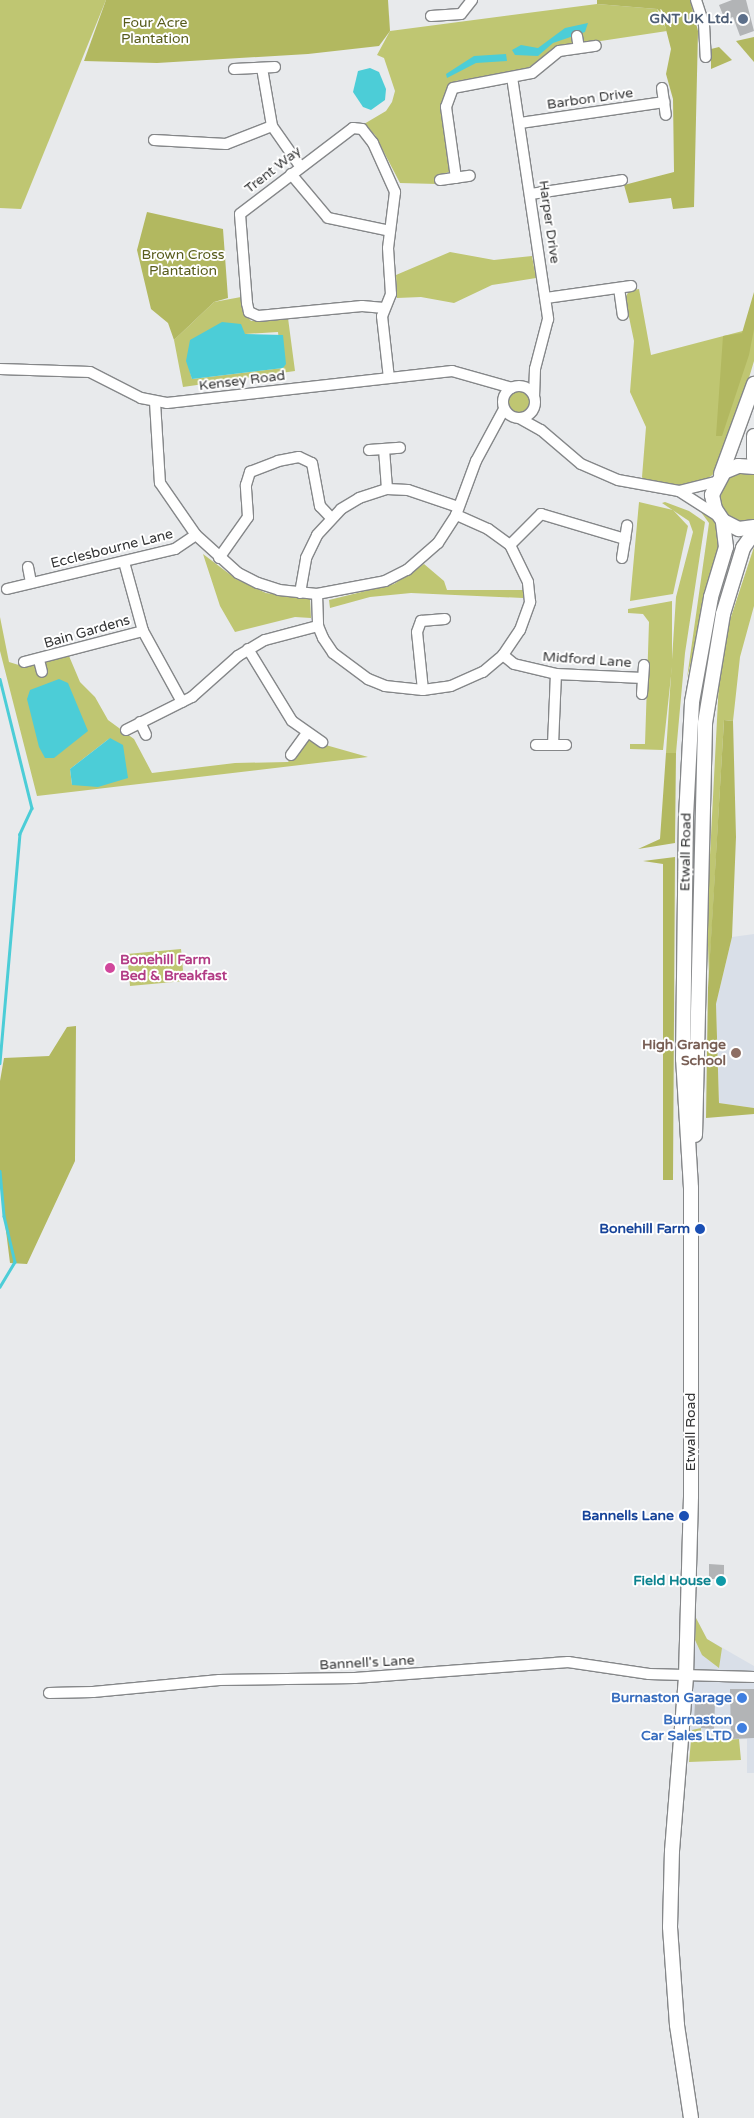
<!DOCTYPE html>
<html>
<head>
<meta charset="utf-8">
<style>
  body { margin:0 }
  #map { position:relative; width:754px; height:2118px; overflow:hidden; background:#e8eaec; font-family:"Varela Round",sans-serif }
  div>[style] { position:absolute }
  .built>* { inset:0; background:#d9dfe8 }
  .green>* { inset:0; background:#bfc672 }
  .round { border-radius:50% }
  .forest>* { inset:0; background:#b2b860 }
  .water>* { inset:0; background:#4ccdd7 }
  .stream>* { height:2.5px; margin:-1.25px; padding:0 1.25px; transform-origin:1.25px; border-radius:1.25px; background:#4ccdd7 }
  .building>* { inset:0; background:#b2b4b6 }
  .roads { filter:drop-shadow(1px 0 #858789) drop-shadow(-1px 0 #858789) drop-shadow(0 1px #858789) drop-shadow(0 -1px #858789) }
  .minor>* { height:10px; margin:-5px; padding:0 5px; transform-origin:5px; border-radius:5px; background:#fff }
  .minor>.ring { margin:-5px; padding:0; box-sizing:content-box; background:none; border:10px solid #fff; border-radius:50% }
  .highway>* { height:14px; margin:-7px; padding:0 7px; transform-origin:7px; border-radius:7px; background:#fff }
  .dots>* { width:14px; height:14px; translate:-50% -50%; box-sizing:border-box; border:2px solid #fff; border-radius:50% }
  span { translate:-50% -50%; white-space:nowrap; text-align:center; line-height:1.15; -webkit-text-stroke:4px #fff; paint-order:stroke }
  .service-label { font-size:14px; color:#4e5e75; font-weight:700 }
  .right { translate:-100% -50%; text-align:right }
  .park-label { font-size:14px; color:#585c1c }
  .street-label { font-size:14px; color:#343536 }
  .hotel-label { font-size:14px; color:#b23c85; font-weight:700 }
  .left { translate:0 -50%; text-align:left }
  .education-label { font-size:14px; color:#785e54; font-weight:700 }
  .transit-label { font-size:14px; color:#164399; font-weight:700 }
  .culture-label { font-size:14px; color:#0d838f; font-weight:700 }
  .shop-label { font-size:14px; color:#366cbe; font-weight:700 }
</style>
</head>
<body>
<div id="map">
  <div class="built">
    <i style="clip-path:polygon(754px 934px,754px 1108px,719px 1103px,716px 1004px,732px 937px)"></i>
    <i style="clip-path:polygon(696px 1618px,707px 1639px,754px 1666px,754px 1773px,747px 1773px,747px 1739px,690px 1742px)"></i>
  </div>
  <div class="green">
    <i style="clip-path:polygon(0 0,106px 0,21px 209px,0 208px)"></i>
    <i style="clip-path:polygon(597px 4px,657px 9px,667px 31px,561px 47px,526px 69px,456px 81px,445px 93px,443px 105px,451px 171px,436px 177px,437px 184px,400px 183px,375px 135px,364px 124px,386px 111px,392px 102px,395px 91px,384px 58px,377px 55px,390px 31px)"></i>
    <i style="clip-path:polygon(450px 252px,494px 260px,532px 256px,536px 278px,492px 285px,454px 303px,421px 297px,397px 298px,396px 275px)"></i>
    <i style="clip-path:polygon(639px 289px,651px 355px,754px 328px,754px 361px,740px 408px,720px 469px,702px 483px,678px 487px,644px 482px,642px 477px,646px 427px,630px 392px,634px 341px,625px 298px,629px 291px)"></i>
    <i style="clip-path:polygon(evenodd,241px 297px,244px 313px,251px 321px,288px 318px,295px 371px,183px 387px,174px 340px,214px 302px,241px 297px,278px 332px,282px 368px,192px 379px,189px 368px,245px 334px,278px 332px)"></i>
    <i class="round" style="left:508px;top:391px;width:22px;height:22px"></i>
    <i style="clip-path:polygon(741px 471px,754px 473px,754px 520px,743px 522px,728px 516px,719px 502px,726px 479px)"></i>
    <i style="clip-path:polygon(639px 502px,673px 510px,688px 526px,673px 594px,630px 601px)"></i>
    <i style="clip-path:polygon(665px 502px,689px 511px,705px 522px,685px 653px,676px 753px,666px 753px,676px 597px,693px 532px,689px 521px,662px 503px)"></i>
    <i style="clip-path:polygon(698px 508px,719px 525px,721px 542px,687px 678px,709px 523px)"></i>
    <i style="clip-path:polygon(754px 547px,754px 606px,740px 657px,733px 721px,724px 720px,709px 977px,707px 913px,719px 681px,727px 629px)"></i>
    <i style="clip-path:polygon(203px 554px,236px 579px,266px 593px,310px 599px,311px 618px,295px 617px,235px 632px,220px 606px)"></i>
    <i style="clip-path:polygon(424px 564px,444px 581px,447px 590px,523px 590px,523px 598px,411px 593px,370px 597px,330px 608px,329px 600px,394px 584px)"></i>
    <i style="clip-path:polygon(672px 601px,672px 667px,663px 750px,630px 749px,630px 744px,645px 744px,649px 622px,643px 614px,628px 613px,628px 609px)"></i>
    <i style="clip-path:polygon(evenodd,0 617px,9px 662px,22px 666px,69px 656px,80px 682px,95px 697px,108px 720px,134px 739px,152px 773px,235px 763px,288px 762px,308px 740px,368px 757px,37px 796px,0 651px,0 617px,110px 738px,72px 785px,70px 769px,110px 738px)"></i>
    <i style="clip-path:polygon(181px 949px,184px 981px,130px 986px,127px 954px)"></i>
    <i style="clip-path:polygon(696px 1618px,707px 1639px,722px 1648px,719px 1668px,702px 1655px,695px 1640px)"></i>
    <i style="clip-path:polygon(701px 1728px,701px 1738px,692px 1742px,739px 1739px,741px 1760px,689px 1762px,692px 1730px)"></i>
  </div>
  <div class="forest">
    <i style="clip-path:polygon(106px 0,388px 0,390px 31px,379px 46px,308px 54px,157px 63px,84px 61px)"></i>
    <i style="clip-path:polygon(597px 0,690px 0,698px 31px,694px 207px,673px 209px,671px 198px,629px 203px,624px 185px,674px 172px,673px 99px,666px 74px,671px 49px,662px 14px,657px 9px,597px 4px)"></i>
    <i style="clip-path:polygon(754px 37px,754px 62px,736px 41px)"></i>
    <i style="clip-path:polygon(719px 47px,732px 60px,711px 69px,711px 49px)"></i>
    <i style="clip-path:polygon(147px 212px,223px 229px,228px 298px,214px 302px,174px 340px,168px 323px,151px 309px,137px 250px)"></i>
    <i style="clip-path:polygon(754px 292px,754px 329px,749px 355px,722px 436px,716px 436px,723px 336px,742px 333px)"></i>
    <i style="clip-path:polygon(724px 720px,733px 721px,736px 837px,732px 937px,716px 1004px,719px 1103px,754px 1108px,754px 1114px,706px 1118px,708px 988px)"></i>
    <i style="clip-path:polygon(666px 753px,676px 753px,675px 843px,638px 849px,660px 839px)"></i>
    <i style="clip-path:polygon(675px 857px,673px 1180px,663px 1180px,663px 864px,643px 861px)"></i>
    <i style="clip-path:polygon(76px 1026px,75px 1161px,27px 1264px,10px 1263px,0 1183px,0 1081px,4px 1058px,49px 1056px,67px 1027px)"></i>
  </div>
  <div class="water">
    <i style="clip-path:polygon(588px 23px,585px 32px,553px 43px,538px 56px,515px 55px,512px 50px,521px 45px,538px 48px,565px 28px)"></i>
    <i style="clip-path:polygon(506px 54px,507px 61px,476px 63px,447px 78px,446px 74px,474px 56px)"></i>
    <i style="clip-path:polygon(370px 68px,379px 72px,386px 89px,385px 100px,371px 110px,363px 107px,353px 92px,358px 71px)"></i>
    <i style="clip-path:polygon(222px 322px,241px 324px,245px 334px,283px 335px,286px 364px,283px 368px,192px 379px,186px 361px,190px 340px)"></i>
    <i style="clip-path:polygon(59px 679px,68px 683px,88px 731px,54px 758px,45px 758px,39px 747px,27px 699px,30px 690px)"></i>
    <i style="clip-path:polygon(110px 738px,123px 745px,128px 778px,98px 787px,72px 785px,70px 769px)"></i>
  </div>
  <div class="stream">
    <i style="left:0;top:679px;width:133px;rotate:76.1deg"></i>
    <i style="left:32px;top:808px;width:29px;rotate:115deg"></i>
    <i style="left:20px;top:834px;width:230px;rotate:95deg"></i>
    <i style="left:0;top:1171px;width:45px;rotate:84.9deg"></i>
    <i style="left:4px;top:1216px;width:47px;rotate:76.6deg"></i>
    <i style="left:15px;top:1262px;width:29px;rotate:121deg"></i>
  </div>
  <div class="building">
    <i style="clip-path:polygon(732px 0,746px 0,754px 31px,740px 36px,733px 17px,725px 20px,719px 5px)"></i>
    <i style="clip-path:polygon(709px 1564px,724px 1565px,724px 1579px,709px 1579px)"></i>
    <i style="clip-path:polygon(730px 1689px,754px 1689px,754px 1738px,731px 1739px)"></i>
    <i style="clip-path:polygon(695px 1702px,715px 1703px,714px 1729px,701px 1728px,701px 1721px,694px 1721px)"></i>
  </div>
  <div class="roads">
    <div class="minor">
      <i style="left:696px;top:0;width:25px;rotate:72deg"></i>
      <i style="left:704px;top:24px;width:33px;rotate:87deg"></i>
      <i style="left:431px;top:16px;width:30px;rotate:-4deg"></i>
      <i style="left:461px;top:14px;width:18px;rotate:-52deg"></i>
      <i style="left:577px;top:36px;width:12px;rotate:81deg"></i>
      <i style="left:262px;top:68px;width:59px;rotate:80.2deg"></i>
      <i style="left:272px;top:126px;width:49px;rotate:55deg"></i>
      <i style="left:234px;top:69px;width:41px;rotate:-2.8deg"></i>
      <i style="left:512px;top:77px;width:245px;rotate:81.5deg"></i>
      <i style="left:548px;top:319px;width:52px;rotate:104.6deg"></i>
      <i style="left:535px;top:369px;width:27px;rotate:92deg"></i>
      <i style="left:662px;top:88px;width:27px;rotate:82deg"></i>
      <i style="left:520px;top:123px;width:146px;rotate:-8.3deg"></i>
      <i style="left:154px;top:140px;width:72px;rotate:3.2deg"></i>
      <i style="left:226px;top:144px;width:49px;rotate:-21.4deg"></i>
      <i style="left:291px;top:174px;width:57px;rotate:49.9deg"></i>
      <i style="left:328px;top:218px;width:63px;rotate:11.8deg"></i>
      <i style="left:456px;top:178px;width:72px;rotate:-98deg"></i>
      <i style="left:446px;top:107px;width:20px;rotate:-70deg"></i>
      <i style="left:453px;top:88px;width:80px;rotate:-10.8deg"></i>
      <i style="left:532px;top:73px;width:35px;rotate:-39deg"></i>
      <i style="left:559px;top:51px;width:37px;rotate:-8deg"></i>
      <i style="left:440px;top:180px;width:30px;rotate:-8deg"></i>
      <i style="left:531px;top:194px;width:92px;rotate:-8.7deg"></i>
      <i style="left:619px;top:288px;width:27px;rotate:82deg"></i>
      <i style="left:546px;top:298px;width:86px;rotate:-8deg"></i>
      <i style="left:384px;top:308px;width:22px;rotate:-175deg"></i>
      <i style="left:362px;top:306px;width:104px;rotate:174.5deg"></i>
      <i style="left:258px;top:316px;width:10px;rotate:-156deg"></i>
      <i style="left:249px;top:312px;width:9px;rotate:-103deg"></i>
      <i style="left:247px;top:303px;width:89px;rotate:-94.5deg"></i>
      <i style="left:240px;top:214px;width:142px;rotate:-37.3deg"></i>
      <i style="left:353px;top:128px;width:9px;rotate:6deg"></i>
      <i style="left:362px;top:129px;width:18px;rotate:52deg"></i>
      <i style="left:373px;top:143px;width:54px;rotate:65.8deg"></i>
      <i style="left:395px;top:192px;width:56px;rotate:97.1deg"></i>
      <i style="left:388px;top:248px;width:46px;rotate:86.3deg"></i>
      <i style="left:391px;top:294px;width:24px;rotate:112deg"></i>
      <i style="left:382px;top:316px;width:62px;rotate:83.6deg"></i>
      <i style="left:0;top:369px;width:90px;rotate:1.9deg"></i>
      <i style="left:90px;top:372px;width:57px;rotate:27deg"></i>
      <i style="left:141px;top:398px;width:26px;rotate:11deg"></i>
      <i style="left:167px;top:403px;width:287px;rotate:-6.4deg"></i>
      <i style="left:452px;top:371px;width:62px;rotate:15.8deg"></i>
      <i class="ring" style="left:503px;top:386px;width:22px;height:22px"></i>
      <i style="left:155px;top:402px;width:81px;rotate:86.5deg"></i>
      <i style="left:160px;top:483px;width:63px;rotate:55.3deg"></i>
      <i style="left:196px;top:535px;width:57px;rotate:42.1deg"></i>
      <i style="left:238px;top:573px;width:22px;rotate:27deg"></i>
      <i style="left:258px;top:583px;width:22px;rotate:18deg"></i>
      <i style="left:279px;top:590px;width:38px;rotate:6deg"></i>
      <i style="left:317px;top:594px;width:69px;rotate:-10.8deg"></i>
      <i style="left:385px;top:581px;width:25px;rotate:-27deg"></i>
      <i style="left:407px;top:570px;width:41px;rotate:-41.1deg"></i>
      <i style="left:438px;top:543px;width:33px;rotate:-57deg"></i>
      <i style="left:456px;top:515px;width:58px;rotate:-69.7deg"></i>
      <i style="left:476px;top:461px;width:59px;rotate:-61.7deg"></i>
      <i style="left:519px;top:418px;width:25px;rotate:29deg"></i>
      <i style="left:541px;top:430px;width:52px;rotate:40.4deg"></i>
      <i style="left:581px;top:464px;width:40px;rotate:23.4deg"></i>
      <i style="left:618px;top:480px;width:62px;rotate:10.2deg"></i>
      <i style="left:679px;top:491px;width:38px;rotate:-14deg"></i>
      <i style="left:384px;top:449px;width:40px;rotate:85.7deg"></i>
      <i style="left:369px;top:450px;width:31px;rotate:-4deg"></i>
      <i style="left:679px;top:491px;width:46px;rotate:32.7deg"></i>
      <i style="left:510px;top:545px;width:44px;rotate:-45deg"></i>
      <i style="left:541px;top:514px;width:88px;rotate:16.6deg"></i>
      <i style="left:219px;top:558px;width:50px;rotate:-54.7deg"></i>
      <i style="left:248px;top:517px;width:32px;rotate:-94deg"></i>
      <i style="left:246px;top:485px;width:14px;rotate:-73deg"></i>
      <i style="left:250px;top:472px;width:30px;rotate:-21deg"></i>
      <i style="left:278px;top:461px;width:21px;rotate:-11deg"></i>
      <i style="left:299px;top:457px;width:14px;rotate:25deg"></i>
      <i style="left:312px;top:463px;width:44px;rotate:79.5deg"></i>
      <i style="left:320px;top:506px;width:16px;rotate:47deg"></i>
      <i style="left:622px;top:558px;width:33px;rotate:-81deg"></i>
      <i style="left:124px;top:562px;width:72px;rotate:74.6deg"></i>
      <i style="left:143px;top:631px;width:81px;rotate:61.2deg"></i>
      <i style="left:28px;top:567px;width:16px;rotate:79deg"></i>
      <i style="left:7px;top:589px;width:173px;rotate:-13.4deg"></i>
      <i style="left:175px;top:549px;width:25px;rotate:-34deg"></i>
      <i style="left:300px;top:593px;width:36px;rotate:-80deg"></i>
      <i style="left:306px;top:558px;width:25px;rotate:-64deg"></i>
      <i style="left:317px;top:535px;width:35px;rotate:-47deg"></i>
      <i style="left:341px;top:509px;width:21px;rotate:-31deg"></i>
      <i style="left:359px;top:498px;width:29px;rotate:-18deg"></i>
      <i style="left:387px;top:489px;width:21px;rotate:3deg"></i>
      <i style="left:408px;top:490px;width:53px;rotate:18.8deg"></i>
      <i style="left:317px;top:594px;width:32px;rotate:88deg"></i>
      <i style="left:318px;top:626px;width:13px;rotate:67deg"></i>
      <i style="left:323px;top:638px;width:18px;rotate:56deg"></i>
      <i style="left:333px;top:653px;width:44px;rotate:36.6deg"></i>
      <i style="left:368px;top:679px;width:18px;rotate:22deg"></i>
      <i style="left:385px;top:686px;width:38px;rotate:6deg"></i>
      <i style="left:423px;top:690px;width:28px;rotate:-8deg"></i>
      <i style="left:451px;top:686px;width:35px;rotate:-24deg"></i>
      <i style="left:483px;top:672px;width:26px;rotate:-40deg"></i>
      <i style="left:503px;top:655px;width:30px;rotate:-56deg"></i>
      <i style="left:520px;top:630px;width:30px;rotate:-70deg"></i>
      <i style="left:530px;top:602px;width:20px;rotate:-96deg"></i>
      <i style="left:528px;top:582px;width:41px;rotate:-115.9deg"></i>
      <i style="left:510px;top:545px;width:27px;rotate:-144deg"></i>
      <i style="left:488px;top:529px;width:35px;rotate:-156deg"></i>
      <i style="left:248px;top:649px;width:84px;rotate:58.6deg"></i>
      <i style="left:292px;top:721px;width:37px;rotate:35deg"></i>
      <i style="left:503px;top:655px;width:14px;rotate:39deg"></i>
      <i style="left:514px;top:664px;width:43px;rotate:13.4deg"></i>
      <i style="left:556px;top:674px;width:87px;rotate:2.6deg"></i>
      <i style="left:39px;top:660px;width:12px;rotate:76deg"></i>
      <i style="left:24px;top:662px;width:123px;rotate:-14.6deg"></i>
      <i style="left:423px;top:690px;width:58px;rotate:-95.9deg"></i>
      <i style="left:417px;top:632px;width:12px;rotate:-70deg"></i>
      <i style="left:421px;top:621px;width:24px;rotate:-5deg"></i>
      <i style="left:642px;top:694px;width:29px;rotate:-86deg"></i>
      <i style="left:140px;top:722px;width:14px;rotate:65deg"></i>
      <i style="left:126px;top:730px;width:74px;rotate:-26.6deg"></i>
      <i style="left:192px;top:697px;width:62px;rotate:-41.7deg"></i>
      <i style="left:238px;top:656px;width:31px;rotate:-31deg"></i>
      <i style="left:265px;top:640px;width:55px;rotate:-14.8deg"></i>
      <i style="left:536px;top:745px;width:30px"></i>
      <i style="left:553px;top:745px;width:71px;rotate:-87.6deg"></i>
      <i style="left:291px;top:755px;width:26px;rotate:-54deg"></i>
      <i style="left:49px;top:1693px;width:44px;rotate:-1.3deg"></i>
      <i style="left:93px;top:1692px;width:127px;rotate:-5.4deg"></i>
      <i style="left:219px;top:1680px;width:136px;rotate:-0.8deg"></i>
      <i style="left:355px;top:1678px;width:214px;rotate:-4.3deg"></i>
      <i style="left:568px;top:1662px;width:82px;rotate:8.4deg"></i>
      <i style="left:649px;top:1674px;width:105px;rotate:1.6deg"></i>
    </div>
    <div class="highway">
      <i style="left:754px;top:436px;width:22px;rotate:90deg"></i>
      <i style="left:754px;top:467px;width:16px;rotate:-176deg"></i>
      <i style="left:738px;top:466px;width:15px;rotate:157deg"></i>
      <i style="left:724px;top:472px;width:26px;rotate:118deg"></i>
      <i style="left:712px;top:495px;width:14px;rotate:78deg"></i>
      <i style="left:715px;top:509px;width:14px;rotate:56deg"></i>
      <i style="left:723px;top:521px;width:18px;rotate:27deg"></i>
      <i style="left:739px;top:529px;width:15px;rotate:-8deg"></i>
      <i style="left:721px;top:474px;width:96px;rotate:-69.9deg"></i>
      <i style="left:695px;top:1135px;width:412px;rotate:-88.6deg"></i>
      <i style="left:705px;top:723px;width:110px;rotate:-80.6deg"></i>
      <i style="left:723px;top:614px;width:69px;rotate:-73.1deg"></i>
      <i style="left:743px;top:548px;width:19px;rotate:-55deg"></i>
      <i style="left:691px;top:2118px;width:94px;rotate:-98.6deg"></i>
      <i style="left:677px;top:2025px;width:98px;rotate:-94.1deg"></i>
      <i style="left:670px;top:1927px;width:76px;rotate:-88.5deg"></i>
      <i style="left:672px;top:1851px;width:176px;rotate:-85.4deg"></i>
      <i style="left:686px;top:1676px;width:180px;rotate:-88.4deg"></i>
      <i style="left:691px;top:1496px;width:308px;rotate:-90deg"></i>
      <i style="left:691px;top:1188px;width:129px;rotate:-93.5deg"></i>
      <i style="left:683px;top:1059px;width:242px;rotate:-89.3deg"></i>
      <i style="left:686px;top:817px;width:115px;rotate:-87deg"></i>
      <i style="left:692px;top:702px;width:107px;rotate:-79.7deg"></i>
      <i style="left:711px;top:597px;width:52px;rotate:-73.3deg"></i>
      <i style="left:726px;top:547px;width:26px;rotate:-97deg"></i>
    </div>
  </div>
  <div class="dots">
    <i style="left:743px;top:19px;background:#5c6f8a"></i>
    <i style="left:110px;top:968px;background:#d1479c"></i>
    <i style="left:736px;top:1053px;background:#8d6e63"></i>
    <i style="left:700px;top:1229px;background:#1a4fb4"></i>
    <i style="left:684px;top:1516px;background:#1a4fb4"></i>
    <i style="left:721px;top:1581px;background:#0f9aa8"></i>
    <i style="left:742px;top:1698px;background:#3f7fe0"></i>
    <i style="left:742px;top:1728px;background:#3f7fe0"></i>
  </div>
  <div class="service-label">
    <span class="right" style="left:733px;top:19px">GNT UK Ltd.</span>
  </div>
  <div class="park-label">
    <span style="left:155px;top:31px">Four Acre<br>Plantation</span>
    <span style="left:183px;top:263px">Brown Cross<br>Plantation</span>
  </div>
  <div class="street-label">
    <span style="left:590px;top:99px;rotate:-8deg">Barbon Drive</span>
    <span style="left:273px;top:170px;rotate:-38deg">Trent Way</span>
    <span style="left:549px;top:222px;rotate:82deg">Harper Drive</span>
    <span style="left:242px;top:381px;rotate:-7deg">Kensey Road</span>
    <span style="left:112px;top:549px;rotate:-14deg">Ecclesbourne Lane</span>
    <span style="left:87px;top:632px;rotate:-16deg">Bain Gardens</span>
    <span style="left:587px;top:660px;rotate:4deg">Midford Lane</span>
    <span style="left:686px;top:852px;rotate:-89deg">Etwall Road</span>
    <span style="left:691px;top:1432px;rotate:-90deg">Etwall Road</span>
    <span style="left:367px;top:1663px;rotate:-3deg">Bannell's Lane</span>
  </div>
  <div class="hotel-label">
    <span class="left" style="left:120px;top:968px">Bonehill Farm<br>Bed &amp; Breakfast</span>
  </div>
  <div class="education-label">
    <span class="right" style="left:726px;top:1053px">High Grange<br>School</span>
  </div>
  <div class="transit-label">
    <span class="right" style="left:690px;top:1229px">Bonehill Farm</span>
    <span class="right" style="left:674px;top:1516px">Bannells Lane</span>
  </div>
  <div class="culture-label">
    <span class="right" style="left:711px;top:1581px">Field House</span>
  </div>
  <div class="shop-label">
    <span class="right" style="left:732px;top:1698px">Burnaston Garage</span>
    <span class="right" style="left:732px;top:1728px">Burnaston<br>Car Sales LTD</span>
  </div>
</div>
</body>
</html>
